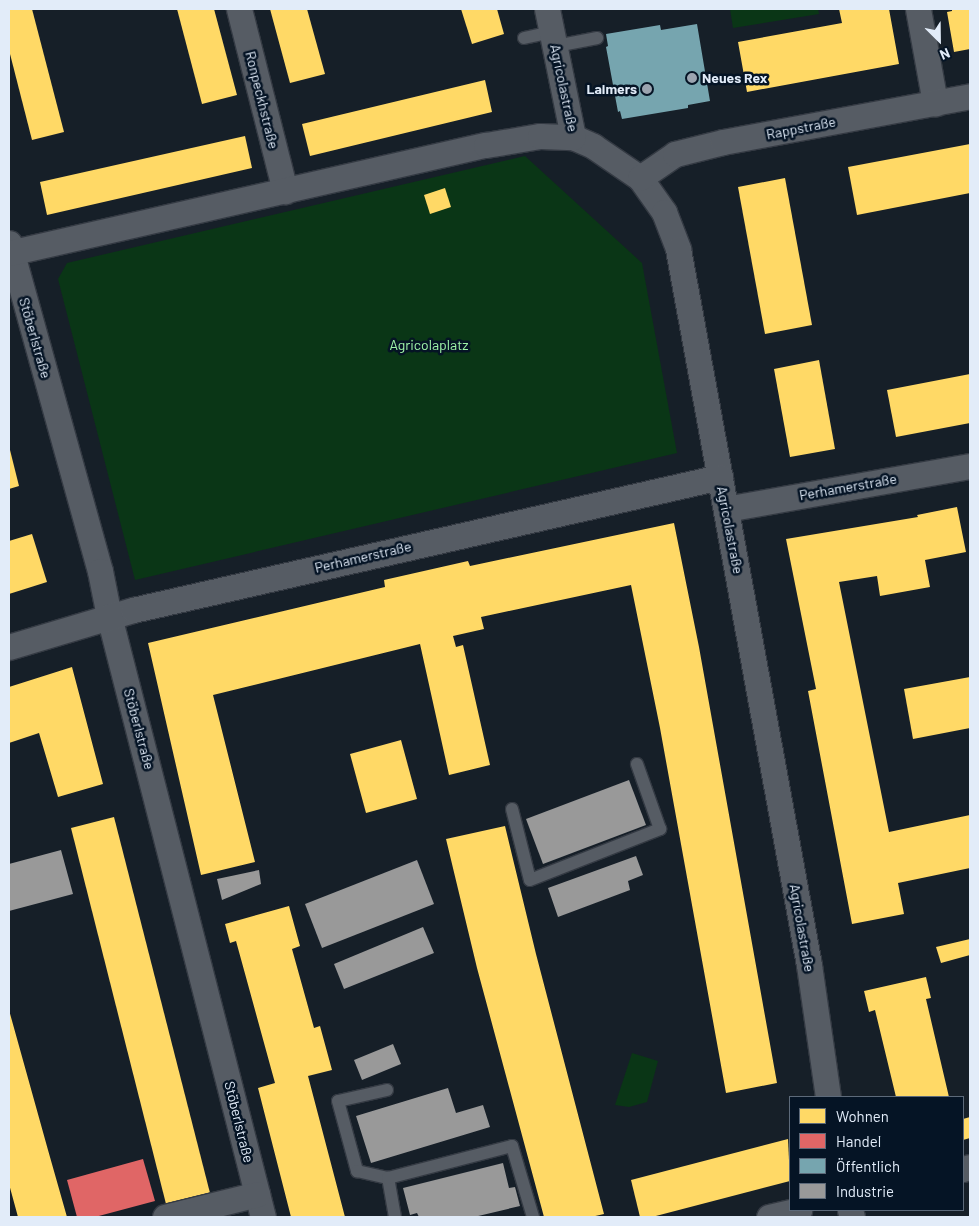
<!DOCTYPE html>
<html>
<head>
<meta charset="utf-8">
<style>
  body { margin:0 }
  #map { position:relative; width:979px; height:1226px; overflow:hidden; background:#161f28; font-family:Barlow,sans-serif }
  div>[style] { position:absolute }
  .green>* { inset:0; background:#0a3616 }
  .homes>* { inset:0; background:#ffd966 }
  .shops>* { inset:0; background:#e06666 }
  .public>* { inset:0; background:#76a5af }
  .industry>* { inset:0; background:#999 }
  .roads { filter:drop-shadow(1px 0 #343a43) drop-shadow(-1px 0 #343a43) drop-shadow(0 1px #343a43) drop-shadow(0 -1px #343a43) }
  .service>* { height:12px; margin:-6px; padding:0 6px; transform-origin:6px; border-radius:6px; background:#565c64 }
  .minor>* { height:25px; margin:-12.5px; padding:0 12.5px; transform-origin:12.5px; border-radius:12.5px; background:#565c64 }
  .dots>* { width:14px; height:14px; translate:-50% -50%; box-sizing:border-box; border:2px solid #051425; border-radius:50% }
  span { translate:-50% -50%; white-space:nowrap; text-align:center; line-height:1.15; -webkit-text-stroke:5px #051425; paint-order:stroke }
  .poi-label { font-size:14px; color:#e2ecf9; font-weight:700 }
  .left { translate:0 -50%; text-align:left }
  .right { translate:-100% -50%; text-align:right }
  .street-label { font-size:14px; color:#e2ecf9 }
  .park-label { font-size:14px; color:#a0f6a9 }
  .frame { position:absolute; inset:0; border:10px solid #e2ecf9; pointer-events:none }
  .legend { position:absolute; left:789px; top:1096px; width:175px; height:115px; box-sizing:border-box; background:#051425; border:1px solid #5d6a7a; margin:0; padding:6px 9px; list-style:none; font-size:15px; color:#e2ecf9 }
  .legend li { display:flex; align-items:center; gap:10px; height:25px }
  .legend b { width:25px; border:1px solid #5d6a7a }
  .north { position:absolute; left:914px; top:15px; width:50px; height:50px; -webkit-text-stroke:4px #051425; paint-order:stroke; rotate:157deg; font-size:14px; font-weight:700; line-height:20px; text-align:center; color:#e2ecf9 }
  .north::after { content:''; display:block; margin:auto; width:18px; height:22px; background:#e2ecf9; clip-path:polygon(50% 0,100% 100%,50% 72%,0 100%) }
</style>
</head>
<body>
<div id="map">
  <div class="green">
    <i style="clip-path:polygon(730px 9px,818px 9px,819px 14px,733px 28px)"></i>
    <i style="clip-path:polygon(525px 156px,642px 263px,677px 453px,135px 580px,58px 279px,67px 263px)"></i>
    <i style="clip-path:polygon(632px 1053px,658px 1061px,647px 1102px,629px 1107px,615px 1105px)"></i>
  </div>
  <div class="homes">
    <i style="clip-path:polygon(9px 9px,32px 9px,64px 132px,32px 140px,9px 50px)"></i>
    <i style="clip-path:polygon(177px 9px,214px 9px,237px 95px,202px 104px)"></i>
    <i style="clip-path:polygon(270px 9px,307px 9px,325px 74px,290px 83px)"></i>
    <i style="clip-path:polygon(461px 9px,497px 9px,504px 34px,472px 44px)"></i>
    <i style="clip-path:polygon(839px 9px,889px 9px,899px 64px,747px 92px,738px 42px,842px 23px)"></i>
    <i style="clip-path:polygon(952px 9px,970px 9px,970px 49px,954px 52px,947px 12px,952px 11px)"></i>
    <i style="clip-path:polygon(485px 80px,492px 112px,310px 156px,302px 124px)"></i>
    <i style="clip-path:polygon(245px 136px,252px 168px,47px 215px,40px 182px)"></i>
    <i style="clip-path:polygon(970px 144px,970px 193px,857px 215px,848px 167px)"></i>
    <i style="clip-path:polygon(785px 178px,812px 325px,765px 334px,738px 187px)"></i>
    <i style="clip-path:polygon(445px 188px,451px 207px,430px 214px,424px 195px)"></i>
    <i style="clip-path:polygon(819px 360px,835px 449px,790px 457px,774px 369px)"></i>
    <i style="clip-path:polygon(970px 374px,970px 423px,896px 437px,887px 390px)"></i>
    <i style="clip-path:polygon(9px 446px,19px 486px,9px 489px)"></i>
    <i style="clip-path:polygon(957px 507px,966px 552px,925px 560px,930px 587px,880px 596px,877px 576px,839px 582px,889px 832px,970px 815px,970px 868px,898px 883px,904px 914px,852px 924px,808px 691px,816px 689px,786px 539px,918px 517px,917px 515px)"></i>
    <i style="clip-path:polygon(674px 523px,699px 647px,777px 1083px,726px 1093px,660px 728px,631px 585px,481px 617px,484px 629px,453px 636px,456px 647px,463px 645px,490px 765px,449px 775px,420px 644px,213px 695px,255px 862px,201px 875px,148px 643px,385px 587px,384px 580px,468px 561px,470px 566px)"></i>
    <i style="clip-path:polygon(32px 534px,47px 582px,9px 594px,9px 541px)"></i>
    <i style="clip-path:polygon(72px 667px,103px 784px,58px 797px,39px 733px,9px 743px,9px 687px)"></i>
    <i style="clip-path:polygon(970px 677px,970px 728px,913px 739px,904px 689px)"></i>
    <i style="clip-path:polygon(401px 740px,417px 799px,366px 813px,350px 754px)"></i>
    <i style="clip-path:polygon(114px 817px,210px 1193px,166px 1204px,71px 828px)"></i>
    <i style="clip-path:polygon(505px 826px,536px 954px,604px 1214px,591px 1217px,544px 1217px,477px 968px,446px 839px)"></i>
    <i style="clip-path:polygon(289px 906px,300px 946px,292px 949px,314px 1028px,320px 1026px,332px 1070px,308px 1076px,345px 1217px,291px 1217px,258px 1088px,275px 1083px,236px 941px,230px 943px,225px 924px)"></i>
    <i style="clip-path:polygon(970px 939px,970px 955px,941px 963px,936px 947px)"></i>
    <i style="clip-path:polygon(926px 977px,931px 998px,926px 999px,949px 1097px,896px 1097px,875px 1010px,869px 1012px,864px 991px)"></i>
    <i style="clip-path:polygon(9px 1010px,48px 1150px,67px 1217px,18px 1217px,9px 1184px)"></i>
    <i style="clip-path:polygon(970px 1117px,970px 1138px,963px 1140px,963px 1119px)"></i>
    <i style="clip-path:polygon(788px 1139px,790px 1181px,652px 1217px,640px 1217px,631px 1180px)"></i>
  </div>
  <div class="shops">
    <i style="clip-path:polygon(143px 1159px,155px 1201px,95px 1217px,77px 1217px,67px 1180px)"></i>
  </div>
  <div class="public">
    <i style="clip-path:polygon(697px 24px,710px 101px,688px 105px,688px 108px,622px 119px,620px 111px,618px 112px,606px 47px,608px 46px,606px 34px,660px 25px,661px 30px)"></i>
  </div>
  <div class="industry">
    <i style="clip-path:polygon(629px 780px,646px 825px,543px 864px,526px 819px)"></i>
    <i style="clip-path:polygon(61px 850px,73px 894px,9px 911px,9px 864px)"></i>
    <i style="clip-path:polygon(636px 856px,643px 875px,628px 881px,630px 890px,558px 917px,548px 888px)"></i>
    <i style="clip-path:polygon(417px 860px,434px 904px,322px 948px,305px 904px)"></i>
    <i style="clip-path:polygon(259px 870px,261px 884px,222px 900px,217px 879px)"></i>
    <i style="clip-path:polygon(423px 927px,434px 953px,344px 989px,334px 964px)"></i>
    <i style="clip-path:polygon(393px 1044px,401px 1064px,362px 1080px,354px 1060px)"></i>
    <i style="clip-path:polygon(448px 1088px,456px 1113px,483px 1105px,490px 1127px,371px 1163px,356px 1116px)"></i>
    <i style="clip-path:polygon(503px 1163px,509px 1188px,515px 1187px,520px 1206px,474px 1217px,419px 1217px,417px 1213px,410px 1215px,403px 1188px)"></i>
  </div>
  <div class="roads">
    <div class="service">
      <i style="left:524px;top:38px;width:29px;rotate:-12deg"></i>
      <i style="left:556px;top:46px;width:42px;rotate:-11deg"></i>
      <i style="left:512px;top:809px;width:73px;rotate:75.8deg"></i>
      <i style="left:530px;top:880px;width:140px;rotate:-21.4deg"></i>
      <i style="left:660px;top:829px;width:69px;rotate:-109.5deg"></i>
      <i style="left:387px;top:1090px;width:50px;rotate:167.3deg"></i>
      <i style="left:338px;top:1101px;width:73px;rotate:74.8deg"></i>
      <i style="left:357px;top:1171px;width:32px;rotate:13deg"></i>
      <i style="left:395px;top:1217px;width:40px;rotate:-100deg"></i>
      <i style="left:388px;top:1178px;width:128px;rotate:-14.5deg"></i>
      <i style="left:512px;top:1146px;width:74px;rotate:73.5deg"></i>
    </div>
    <div class="minor">
      <i style="left:239px;top:9px;width:188px;rotate:75.8deg"></i>
      <i style="left:547px;top:9px;width:131px;rotate:78.5deg"></i>
      <i style="left:573px;top:137px;width:22px;rotate:24deg"></i>
      <i style="left:593px;top:146px;width:57px;rotate:34.2deg"></i>
      <i style="left:640px;top:178px;width:42px;rotate:54.8deg"></i>
      <i style="left:664px;top:212px;width:40px;rotate:69deg"></i>
      <i style="left:678px;top:249px;width:728px;rotate:79.63deg"></i>
      <i style="left:809px;top:965px;width:133px;rotate:81.8deg"></i>
      <i style="left:918px;top:9px;width:96px;rotate:79.7deg"></i>
      <i style="left:640px;top:178px;width:42px;rotate:-34.4deg"></i>
      <i style="left:675px;top:154px;width:49px;rotate:-14deg"></i>
      <i style="left:723px;top:142px;width:251px;rotate:-10.5deg"></i>
      <i style="left:9px;top:243px;width:340px;rotate:74.5deg"></i>
      <i style="left:100px;top:571px;width:46px;rotate:78.7deg"></i>
      <i style="left:109px;top:616px;width:620px;rotate:75.63deg"></i>
      <i style="left:9px;top:253px;width:489px;rotate:-12.8deg"></i>
      <i style="left:486px;top:145px;width:55px;rotate:-9.5deg"></i>
      <i style="left:540px;top:136px;width:33px;rotate:2deg"></i>
      <i style="left:726px;top:509px;width:248px;rotate:-10deg"></i>
      <i style="left:9px;top:647px;width:129px;rotate:-16.6deg"></i>
      <i style="left:133px;top:610px;width:602px;rotate:-12.77deg"></i>
      <i style="left:963px;top:1169px;width:7px;rotate:-16deg"></i>
      <i style="left:850px;top:1210px;width:7px;rotate:74deg"></i>
      <i style="left:165px;top:1217px;width:95px;rotate:-14deg"></i>
      <i style="left:769px;top:1217px;width:31px;rotate:-13deg"></i>
    </div>
  </div>
  <div class="dots">
    <i style="left:692px;top:78px;background:#9ba4b0"></i>
    <i style="left:647px;top:89px;background:#9ba4b0"></i>
  </div>
  <div class="poi-label">
    <span class="left" style="left:702px;top:78px">Neues Rex</span>
    <span class="right" style="left:637px;top:89px">Laimers</span>
  </div>
  <div class="street-label">
    <span style="left:564px;top:88px;rotate:78deg">Agricolastraße</span>
    <span style="left:262px;top:100px;rotate:76deg">Ronpeckhstraße</span>
    <span style="left:801px;top:128px;rotate:-11deg">Rappstraße</span>
    <span style="left:35px;top:338px;rotate:74deg">Stöberlstraße</span>
    <span style="left:848px;top:487px;rotate:-10deg">Perhamerstraße</span>
    <span style="left:730px;top:530px;rotate:79deg">Agricolastraße</span>
    <span style="left:363px;top:557px;rotate:-13deg">Perhamerstraße</span>
    <span style="left:139px;top:729px;rotate:75deg">Stöberlstraße</span>
    <span style="left:802px;top:928px;rotate:80deg">Agricolastraße</span>
    <span style="left:239px;top:1122px;rotate:76deg">Stöberlstraße</span>
  </div>
  <div class="park-label">
    <span style="left:429px;top:345px">Agricolaplatz</span>
  </div>
  <div class="frame"></div>
  <ul class="legend">
  <li><b style="height:14px;background:#ffd966"></b>Wohnen</li>
  <li><b style="height:14px;background:#e06666"></b>Handel</li>
  <li><b style="height:14px;background:#76a5af"></b>Öffentlich</li>
  <li><b style="height:14px;background:#999"></b>Industrie</li>
  </ul>
  <div class="north">N</div>
</div>
</body>
</html>
